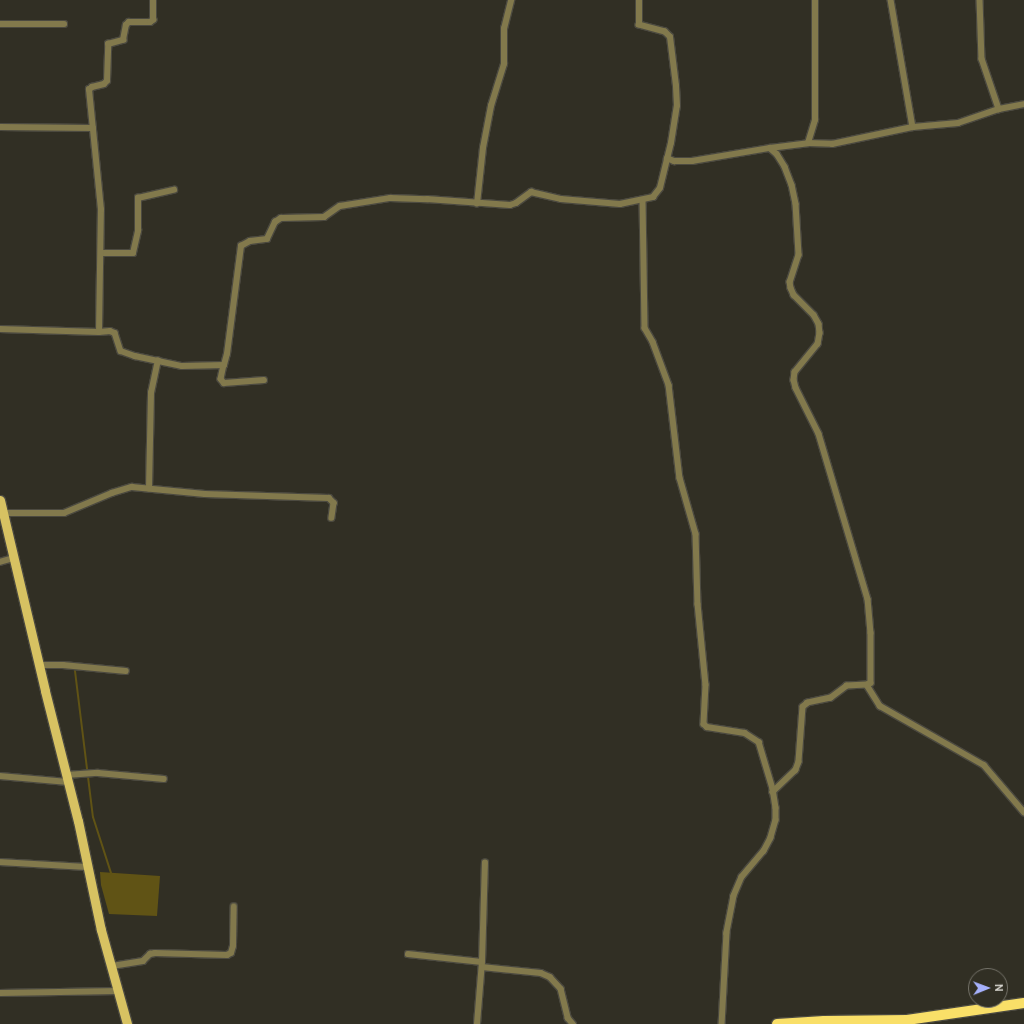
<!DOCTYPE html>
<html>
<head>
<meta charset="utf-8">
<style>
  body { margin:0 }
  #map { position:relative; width:1024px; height:1024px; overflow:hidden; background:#312f24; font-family:Cabin,sans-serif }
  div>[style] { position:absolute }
  .water>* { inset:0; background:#605315 }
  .stream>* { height:2px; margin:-1px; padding:0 1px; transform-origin:1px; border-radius:1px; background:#605315 }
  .roads { filter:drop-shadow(1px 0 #4c4a40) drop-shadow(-1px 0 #4c4a40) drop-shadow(0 1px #4c4a40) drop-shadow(0 -1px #4c4a40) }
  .street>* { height:5.5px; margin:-2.75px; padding:0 2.75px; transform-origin:2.75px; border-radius:2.75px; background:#82794c }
  .primary>* { height:9px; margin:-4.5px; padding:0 4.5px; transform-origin:4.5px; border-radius:4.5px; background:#d7c262 }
  .highway>* { height:10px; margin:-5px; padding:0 5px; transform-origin:5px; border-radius:5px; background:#f9df68 }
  span { translate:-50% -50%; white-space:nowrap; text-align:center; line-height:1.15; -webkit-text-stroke:4px #312f24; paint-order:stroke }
  .north { position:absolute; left:968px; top:968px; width:40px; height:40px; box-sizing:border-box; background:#312f24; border:1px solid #747269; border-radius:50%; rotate:89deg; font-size:11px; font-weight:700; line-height:16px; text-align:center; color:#d9d7d1 }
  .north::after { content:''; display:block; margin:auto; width:14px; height:18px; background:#a6b1fc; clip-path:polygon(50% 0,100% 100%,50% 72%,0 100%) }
</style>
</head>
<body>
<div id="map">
  <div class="water">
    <i style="clip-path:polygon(100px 872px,160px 876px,157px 916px,109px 914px,101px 885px)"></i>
  </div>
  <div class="stream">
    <i style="left:75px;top:671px;width:147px;rotate:83deg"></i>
    <i style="left:93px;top:817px;width:59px;rotate:72.2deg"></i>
  </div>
  <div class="roads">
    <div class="street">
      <i style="left:891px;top:0;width:129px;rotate:80.2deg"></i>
      <i style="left:980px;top:0;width:59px;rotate:88.1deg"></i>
      <i style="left:982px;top:59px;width:53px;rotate:71.2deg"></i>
      <i style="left:0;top:24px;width:64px"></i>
      <i style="left:0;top:127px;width:93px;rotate:0.6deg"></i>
      <i style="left:808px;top:143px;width:24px;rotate:-73deg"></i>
      <i style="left:815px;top:120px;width:120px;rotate:-90deg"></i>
      <i style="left:770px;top:148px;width:9px;rotate:41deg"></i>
      <i style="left:777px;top:154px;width:15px;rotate:58deg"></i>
      <i style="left:785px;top:167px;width:19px;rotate:69deg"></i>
      <i style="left:792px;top:185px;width:19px;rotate:78deg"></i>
      <i style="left:796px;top:204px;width:51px;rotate:86.6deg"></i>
      <i style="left:799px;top:255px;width:28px;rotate:108deg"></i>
      <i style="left:790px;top:282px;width:6px;rotate:81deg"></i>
      <i style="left:791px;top:288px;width:8px;rotate:67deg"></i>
      <i style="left:794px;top:295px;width:28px;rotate:45deg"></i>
      <i style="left:814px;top:315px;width:10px;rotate:61deg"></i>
      <i style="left:819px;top:324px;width:9px;rotate:84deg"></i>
      <i style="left:820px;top:333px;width:11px;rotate:100deg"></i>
      <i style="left:818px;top:344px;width:36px;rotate:129deg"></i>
      <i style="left:795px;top:372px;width:8px;rotate:97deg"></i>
      <i style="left:794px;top:380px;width:8px;rotate:76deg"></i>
      <i style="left:796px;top:388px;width:51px;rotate:63.4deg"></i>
      <i style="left:819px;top:434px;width:172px;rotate:73.5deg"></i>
      <i style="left:868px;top:599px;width:34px;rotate:85deg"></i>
      <i style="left:871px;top:633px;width:50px;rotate:90deg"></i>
      <i style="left:871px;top:683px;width:4px;rotate:153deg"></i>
      <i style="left:867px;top:685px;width:20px;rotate:177deg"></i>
      <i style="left:847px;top:686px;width:20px;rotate:143deg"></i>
      <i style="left:831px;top:698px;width:24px;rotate:168deg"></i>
      <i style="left:808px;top:703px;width:6px;rotate:141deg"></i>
      <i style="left:803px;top:707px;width:55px;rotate:94.2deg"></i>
      <i style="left:799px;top:762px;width:9px;rotate:111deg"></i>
      <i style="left:796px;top:770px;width:32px;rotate:136deg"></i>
      <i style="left:667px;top:158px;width:8px;rotate:23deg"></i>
      <i style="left:674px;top:161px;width:18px"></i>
      <i style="left:692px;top:161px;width:79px;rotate:-9.5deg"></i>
      <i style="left:770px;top:148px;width:38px;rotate:-7deg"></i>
      <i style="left:808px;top:143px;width:24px;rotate:2deg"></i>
      <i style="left:832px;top:144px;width:83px;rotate:-11.9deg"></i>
      <i style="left:913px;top:127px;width:45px;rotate:-5.1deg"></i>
      <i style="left:958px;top:123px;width:43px;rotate:-18.9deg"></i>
      <i style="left:999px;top:109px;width:25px;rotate:-11deg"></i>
      <i style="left:643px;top:200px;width:128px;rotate:89.1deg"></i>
      <i style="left:645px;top:328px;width:16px;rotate:60deg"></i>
      <i style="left:653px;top:342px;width:46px;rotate:69.6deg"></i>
      <i style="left:669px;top:385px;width:94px;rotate:83.3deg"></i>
      <i style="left:680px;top:478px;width:58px;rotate:74.1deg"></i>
      <i style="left:696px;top:534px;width:70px;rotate:88.4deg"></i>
      <i style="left:698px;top:604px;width:81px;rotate:84.4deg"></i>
      <i style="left:706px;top:685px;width:39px;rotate:93deg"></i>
      <i style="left:704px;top:724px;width:4px;rotate:45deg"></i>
      <i style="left:707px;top:727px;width:38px;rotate:9deg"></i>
      <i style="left:745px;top:733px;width:17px;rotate:33deg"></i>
      <i style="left:759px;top:742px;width:49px;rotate:73.4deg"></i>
      <i style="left:773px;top:789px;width:19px;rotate:81deg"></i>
      <i style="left:776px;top:808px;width:12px;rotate:90deg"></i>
      <i style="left:776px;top:820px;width:19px;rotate:106deg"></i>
      <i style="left:771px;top:838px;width:15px;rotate:118deg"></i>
      <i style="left:764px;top:851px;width:34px;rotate:130deg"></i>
      <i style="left:742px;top:877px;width:21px;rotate:113deg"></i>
      <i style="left:734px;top:896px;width:38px;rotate:101deg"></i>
      <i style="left:727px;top:933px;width:91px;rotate:93.1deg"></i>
      <i style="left:477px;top:204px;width:56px;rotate:-83.9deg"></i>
      <i style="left:483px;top:148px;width:43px;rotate:-79.2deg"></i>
      <i style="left:491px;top:106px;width:44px;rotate:-72.8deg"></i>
      <i style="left:504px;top:64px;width:35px;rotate:-90deg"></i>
      <i style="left:504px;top:29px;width:30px;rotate:-76deg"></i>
      <i style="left:101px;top:253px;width:32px"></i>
      <i style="left:133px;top:253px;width:23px;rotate:-77deg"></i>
      <i style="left:138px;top:231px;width:33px;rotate:-90deg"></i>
      <i style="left:138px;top:198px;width:37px;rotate:-13deg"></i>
      <i style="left:0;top:329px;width:99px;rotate:1.7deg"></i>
      <i style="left:99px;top:332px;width:11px;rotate:-5deg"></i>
      <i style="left:110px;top:331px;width:5px;rotate:22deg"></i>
      <i style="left:115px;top:333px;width:19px;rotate:72deg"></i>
      <i style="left:121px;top:351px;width:15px;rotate:20deg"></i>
      <i style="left:135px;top:356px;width:48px;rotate:12deg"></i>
      <i style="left:182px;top:366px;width:42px;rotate:-1.4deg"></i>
      <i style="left:224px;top:365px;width:11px;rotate:-75deg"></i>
      <i style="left:227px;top:354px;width:109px;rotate:-82.6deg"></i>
      <i style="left:241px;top:246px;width:10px;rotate:-29deg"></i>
      <i style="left:250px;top:241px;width:17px;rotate:-7deg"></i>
      <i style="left:267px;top:239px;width:19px;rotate:-65deg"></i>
      <i style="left:275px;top:222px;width:7px;rotate:-34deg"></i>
      <i style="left:281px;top:218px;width:43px;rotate:-1.3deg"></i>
      <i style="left:324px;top:217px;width:19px;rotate:-35deg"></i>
      <i style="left:340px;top:206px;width:51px;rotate:-9.1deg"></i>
      <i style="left:390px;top:198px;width:37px;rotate:2deg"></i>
      <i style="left:427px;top:199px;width:83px;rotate:4.1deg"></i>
      <i style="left:510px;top:205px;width:6px;rotate:-18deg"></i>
      <i style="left:516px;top:203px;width:19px;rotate:-36deg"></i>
      <i style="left:531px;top:192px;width:31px;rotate:13deg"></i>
      <i style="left:561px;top:199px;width:59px;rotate:4.8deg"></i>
      <i style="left:620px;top:204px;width:34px;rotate:-12deg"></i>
      <i style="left:653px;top:197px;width:11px;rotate:-52deg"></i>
      <i style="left:660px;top:188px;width:46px;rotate:-76.3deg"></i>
      <i style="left:671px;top:143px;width:37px;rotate:-81deg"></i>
      <i style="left:677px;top:106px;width:20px;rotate:-93deg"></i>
      <i style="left:676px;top:86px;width:49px;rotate:-97deg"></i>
      <i style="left:670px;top:37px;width:7px;rotate:-135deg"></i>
      <i style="left:665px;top:32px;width:27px;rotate:-165deg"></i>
      <i style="left:639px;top:25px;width:25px;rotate:-90deg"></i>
      <i style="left:99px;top:332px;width:122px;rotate:-89.1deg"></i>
      <i style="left:101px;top:210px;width:121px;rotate:-95.7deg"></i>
      <i style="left:89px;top:90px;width:4px;rotate:-45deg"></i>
      <i style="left:92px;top:87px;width:12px;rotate:-14deg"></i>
      <i style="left:104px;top:84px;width:4px;rotate:-45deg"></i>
      <i style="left:107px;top:81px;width:37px;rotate:-88deg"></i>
      <i style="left:108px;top:44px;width:16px;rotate:-15deg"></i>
      <i style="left:123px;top:40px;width:15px;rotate:-79deg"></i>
      <i style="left:126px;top:25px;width:4px;rotate:-45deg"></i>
      <i style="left:129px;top:22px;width:21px"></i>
      <i style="left:150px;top:22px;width:4px;rotate:-34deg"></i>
      <i style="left:153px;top:20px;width:20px;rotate:-90deg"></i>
      <i style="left:224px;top:365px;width:14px;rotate:102deg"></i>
      <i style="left:221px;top:379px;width:5px;rotate:53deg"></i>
      <i style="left:224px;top:383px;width:40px;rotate:-4.3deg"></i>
      <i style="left:149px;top:489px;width:96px;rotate:-88.8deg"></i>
      <i style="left:151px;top:393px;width:33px;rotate:-78deg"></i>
      <i style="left:3px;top:513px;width:61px"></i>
      <i style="left:64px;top:513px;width:52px;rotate:-22.6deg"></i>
      <i style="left:112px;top:493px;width:21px;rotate:-17deg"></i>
      <i style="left:132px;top:487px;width:73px;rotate:5.5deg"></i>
      <i style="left:205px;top:494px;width:124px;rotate:1.8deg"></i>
      <i style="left:329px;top:498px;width:7px;rotate:45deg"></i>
      <i style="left:334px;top:503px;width:15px;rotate:98deg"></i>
      <i style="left:0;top:562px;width:15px;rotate:-16deg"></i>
      <i style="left:39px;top:665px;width:24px"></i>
      <i style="left:63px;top:665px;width:63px;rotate:5.4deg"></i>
      <i style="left:867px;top:685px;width:25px;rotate:58deg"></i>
      <i style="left:880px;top:706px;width:120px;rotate:29.6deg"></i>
      <i style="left:984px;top:765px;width:62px;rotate:49.6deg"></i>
      <i style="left:66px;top:775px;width:32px;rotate:-4deg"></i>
      <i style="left:98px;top:773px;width:66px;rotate:5.2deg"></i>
      <i style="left:0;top:776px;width:68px;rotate:5deg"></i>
      <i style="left:0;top:862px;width:88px;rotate:3.3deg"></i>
      <i style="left:408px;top:954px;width:74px;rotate:6.2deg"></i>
      <i style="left:112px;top:966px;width:31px;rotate:-9deg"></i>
      <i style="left:143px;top:961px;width:10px;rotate:-45deg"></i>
      <i style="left:150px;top:954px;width:5px;rotate:-11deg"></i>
      <i style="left:155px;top:953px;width:72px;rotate:1.6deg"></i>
      <i style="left:227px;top:955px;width:4px;rotate:-27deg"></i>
      <i style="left:231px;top:953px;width:7px;rotate:-74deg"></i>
      <i style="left:233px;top:946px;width:39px;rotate:-89deg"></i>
      <i style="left:482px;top:967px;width:59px;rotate:5.8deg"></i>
      <i style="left:541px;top:973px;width:10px;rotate:24deg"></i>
      <i style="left:550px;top:977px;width:16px;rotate:47deg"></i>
      <i style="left:561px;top:989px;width:30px;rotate:76deg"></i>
      <i style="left:568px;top:1018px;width:8px;rotate:50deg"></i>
      <i style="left:0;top:993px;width:119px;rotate:-1deg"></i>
      <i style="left:477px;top:1024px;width:62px;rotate:-85.4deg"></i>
      <i style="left:482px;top:962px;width:99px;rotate:-88.3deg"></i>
    </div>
    <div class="primary">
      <i style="left:0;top:500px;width:196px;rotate:76.7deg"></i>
      <i style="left:45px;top:691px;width:134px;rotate:75.8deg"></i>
      <i style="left:78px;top:821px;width:111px;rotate:78.1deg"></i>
      <i style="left:101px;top:930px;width:98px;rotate:74.5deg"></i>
    </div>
    <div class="highway">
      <i style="left:777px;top:1024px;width:47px;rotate:-3.7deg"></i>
      <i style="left:824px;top:1021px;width:83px;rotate:-0.7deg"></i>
      <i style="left:907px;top:1020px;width:118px;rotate:-8.3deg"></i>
    </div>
  </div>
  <div class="north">N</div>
</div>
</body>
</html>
